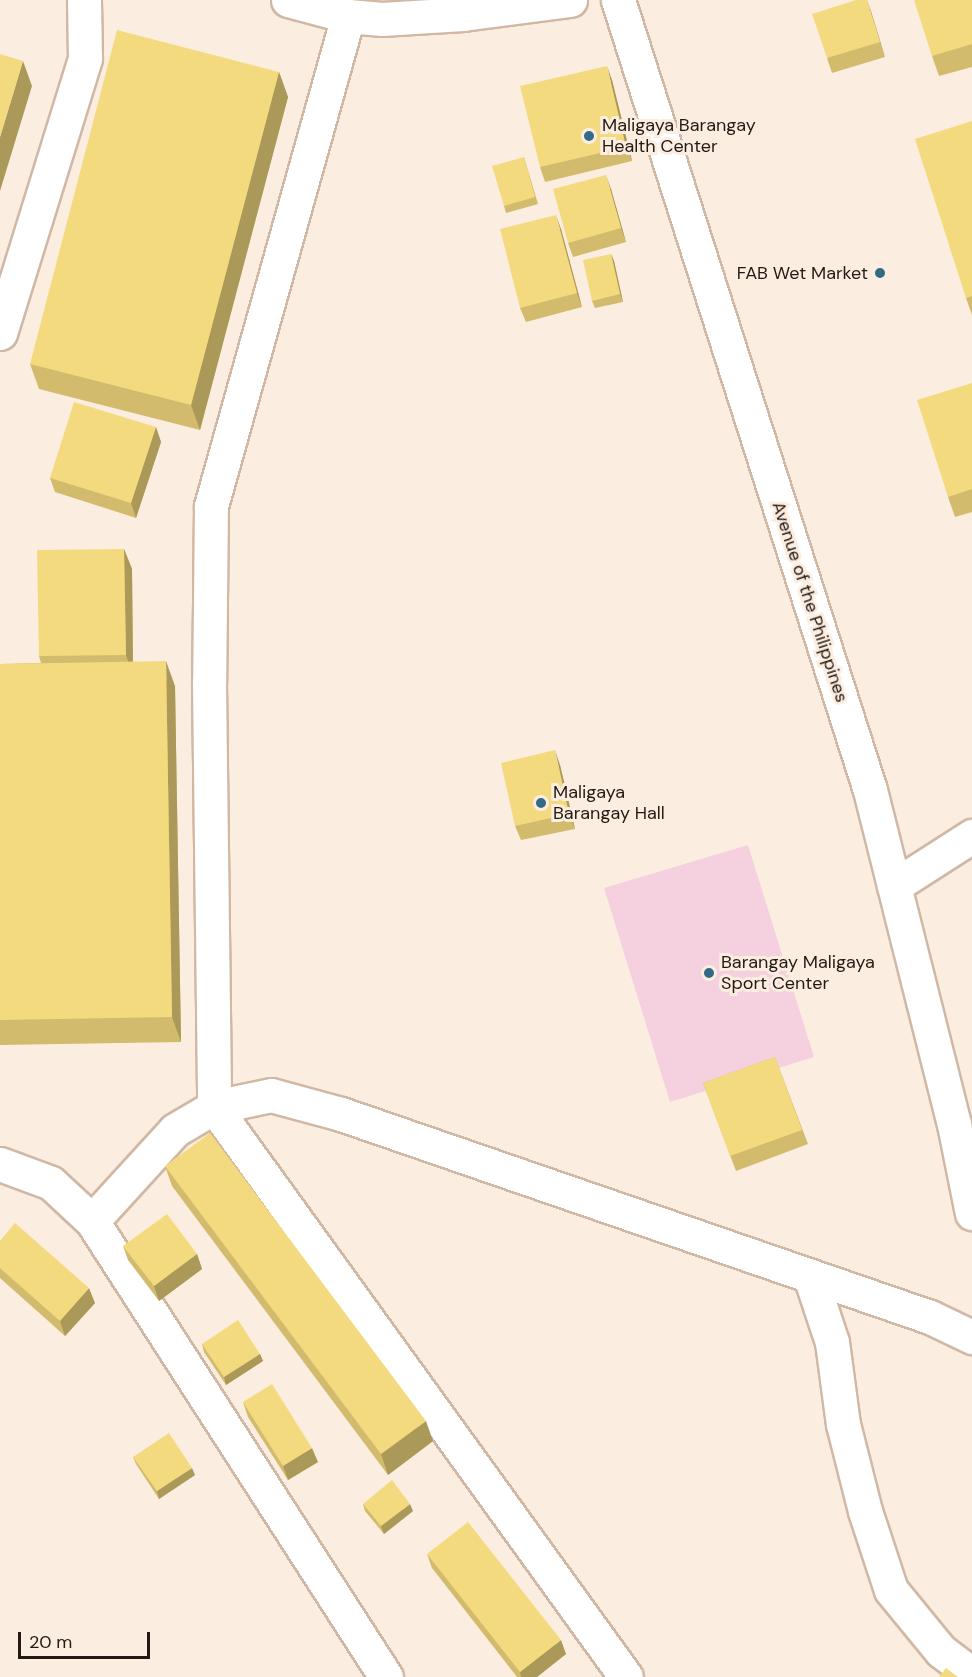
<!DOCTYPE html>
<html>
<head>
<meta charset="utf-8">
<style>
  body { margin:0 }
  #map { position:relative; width:972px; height:1677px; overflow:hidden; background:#fcede1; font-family:"DM Sans",sans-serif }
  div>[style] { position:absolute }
  .green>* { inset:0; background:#f5d0df }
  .roads { filter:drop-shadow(2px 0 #d0b8a5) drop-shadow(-2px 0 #d0b8a5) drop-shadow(0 2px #d0b8a5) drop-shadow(0 -2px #d0b8a5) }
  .street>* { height:33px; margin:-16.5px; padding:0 16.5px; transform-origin:16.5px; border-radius:16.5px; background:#fff }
  .secondary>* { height:33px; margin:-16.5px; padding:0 16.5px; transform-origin:16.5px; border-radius:16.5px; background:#fff }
  .wall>* { inset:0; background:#d2bb6d }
  .shaded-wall>* { inset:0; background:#ab9959 }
  .building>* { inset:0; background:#f4da7f }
  .dots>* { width:16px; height:16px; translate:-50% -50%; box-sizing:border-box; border:3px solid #fcede1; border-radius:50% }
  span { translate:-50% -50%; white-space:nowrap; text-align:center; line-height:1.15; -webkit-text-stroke:6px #fcede1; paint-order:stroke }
  .poi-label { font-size:18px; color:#221912 }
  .left { translate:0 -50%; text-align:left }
  .right { translate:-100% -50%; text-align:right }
  .street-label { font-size:18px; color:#221912 }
  .scale { position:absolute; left:18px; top:1632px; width:132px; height:27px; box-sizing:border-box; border:3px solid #221912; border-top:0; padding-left:8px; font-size:18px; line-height:21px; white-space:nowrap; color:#221912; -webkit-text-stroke:4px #fcede1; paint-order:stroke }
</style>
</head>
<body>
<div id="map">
  <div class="green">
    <i style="clip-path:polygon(748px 845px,814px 1057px,670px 1102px,604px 888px)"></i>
  </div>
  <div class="roads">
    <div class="street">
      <i style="left:288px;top:0;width:62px;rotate:14.9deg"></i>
      <i style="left:348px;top:16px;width:34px;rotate:5deg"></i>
      <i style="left:382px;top:19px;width:81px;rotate:-3.5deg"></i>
      <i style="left:463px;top:14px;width:108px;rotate:-7.5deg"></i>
      <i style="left:348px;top:16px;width:509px;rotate:105.62deg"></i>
      <i style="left:211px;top:506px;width:177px;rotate:90.6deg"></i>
      <i style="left:209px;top:683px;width:424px;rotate:89.3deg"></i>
      <i style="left:214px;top:1107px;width:703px;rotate:54.14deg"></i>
      <i style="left:0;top:333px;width:288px;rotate:-72.8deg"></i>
      <i style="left:85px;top:58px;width:58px;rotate:-91deg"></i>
      <i style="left:894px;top:886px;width:93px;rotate:-32.7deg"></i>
      <i style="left:0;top:1164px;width:54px;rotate:20.4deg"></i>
      <i style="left:51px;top:1183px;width:56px;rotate:42.8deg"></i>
      <i style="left:810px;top:1276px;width:70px;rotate:71.6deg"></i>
      <i style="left:832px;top:1342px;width:83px;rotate:82.4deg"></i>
      <i style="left:843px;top:1424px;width:90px;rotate:75.8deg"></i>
      <i style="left:865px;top:1511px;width:83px;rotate:71.8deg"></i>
      <i style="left:891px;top:1590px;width:79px;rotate:50.7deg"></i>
      <i style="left:941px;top:1651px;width:39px;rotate:37deg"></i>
      <i style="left:386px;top:1677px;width:543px;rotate:-122.81deg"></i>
      <i style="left:92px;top:1221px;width:123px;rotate:-47.6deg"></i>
      <i style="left:175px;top:1130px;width:45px;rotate:-30.5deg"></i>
      <i style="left:214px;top:1107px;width:58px;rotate:-11.9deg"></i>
      <i style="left:271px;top:1095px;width:73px;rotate:15.2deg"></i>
      <i style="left:341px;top:1114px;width:623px;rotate:19.02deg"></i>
      <i style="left:930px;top:1317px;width:47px;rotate:25.5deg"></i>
    </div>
    <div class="secondary">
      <i style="left:618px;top:0;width:829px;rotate:72.31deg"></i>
      <i style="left:870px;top:790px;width:344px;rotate:75.9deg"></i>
      <i style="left:954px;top:1124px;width:91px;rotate:78.6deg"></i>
    </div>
  </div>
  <div class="wall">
    <i style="clip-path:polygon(867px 0,885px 57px,832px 73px,827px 58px)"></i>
    <i style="clip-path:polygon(972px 0,972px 67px,939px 76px,932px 56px)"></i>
    <i style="clip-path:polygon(279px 72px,288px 97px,200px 430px,39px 389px,30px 364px)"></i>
    <i style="clip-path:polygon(612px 80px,632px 161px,545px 182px,540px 167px)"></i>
    <i style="clip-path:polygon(972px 121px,972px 315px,966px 298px)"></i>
    <i style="clip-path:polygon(524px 157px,538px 204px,506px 213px,504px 206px)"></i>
    <i style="clip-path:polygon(611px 189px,626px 242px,573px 257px,568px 243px)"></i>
    <i style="clip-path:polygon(561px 229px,582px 307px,526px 322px,520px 308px)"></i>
    <i style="clip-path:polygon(611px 254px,614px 261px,623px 302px,595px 308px,592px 301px)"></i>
    <i style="clip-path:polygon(972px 383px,972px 512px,955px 517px,948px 497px)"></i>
    <i style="clip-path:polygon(156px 427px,161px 442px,136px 518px,55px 492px,50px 478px)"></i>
    <i style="clip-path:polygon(124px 549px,132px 569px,133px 662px,175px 686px,181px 1042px,0 1045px,0 664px,41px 663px,39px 656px)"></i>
    <i style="clip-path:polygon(560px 765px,575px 829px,521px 840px,515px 826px)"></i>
    <i style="clip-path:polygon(775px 1057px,808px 1144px,736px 1171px,703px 1083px)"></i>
    <i style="clip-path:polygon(165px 1166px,433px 1441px,388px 1475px,172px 1186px)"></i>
    <i style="clip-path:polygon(0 1241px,95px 1303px,65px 1336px,0 1278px)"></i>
    <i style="clip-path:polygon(123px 1246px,197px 1254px,202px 1269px,159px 1301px,128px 1260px)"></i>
    <i style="clip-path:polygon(202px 1344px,260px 1354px,263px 1361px,226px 1385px,204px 1352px)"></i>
    <i style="clip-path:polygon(243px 1402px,318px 1462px,288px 1480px,248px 1417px)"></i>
    <i style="clip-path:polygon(133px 1457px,195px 1475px,159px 1499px,136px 1464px)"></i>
    <i style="clip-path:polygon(363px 1504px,413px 1511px,384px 1534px,365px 1511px)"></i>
    <i style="clip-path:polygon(427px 1554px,566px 1654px,537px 1677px,517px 1677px,432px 1568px)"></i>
  </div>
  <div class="shaded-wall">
    <i style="clip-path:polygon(867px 0,871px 11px,885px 57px,880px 42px)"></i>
    <i style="clip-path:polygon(23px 61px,32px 86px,0 191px,0 137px)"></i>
    <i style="clip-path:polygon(607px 66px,612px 80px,632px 161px,626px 147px)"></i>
    <i style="clip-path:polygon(279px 72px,288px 97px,200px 430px,191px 405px)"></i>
    <i style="clip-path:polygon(606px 175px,611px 189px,626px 242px,621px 228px)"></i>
    <i style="clip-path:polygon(556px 215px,561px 229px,582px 307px,577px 293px)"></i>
    <i style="clip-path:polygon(611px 254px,614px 261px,623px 302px,620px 294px)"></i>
    <i style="clip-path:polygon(156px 427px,161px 442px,136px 518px,131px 503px)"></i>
    <i style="clip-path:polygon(124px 549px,132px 569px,133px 675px,126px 655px)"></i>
    <i style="clip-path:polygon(166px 661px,175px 686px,181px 1042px,172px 1017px)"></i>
    <i style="clip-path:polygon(555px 750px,560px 765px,575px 829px,569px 814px)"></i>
    <i style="clip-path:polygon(197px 1254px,202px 1269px,159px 1301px,154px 1286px)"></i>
    <i style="clip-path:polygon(89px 1288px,95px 1303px,65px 1336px,60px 1321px)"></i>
    <i style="clip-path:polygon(260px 1354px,263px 1361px,226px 1385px,224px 1377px)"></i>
    <i style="clip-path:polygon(426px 1421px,433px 1441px,388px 1475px,381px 1454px)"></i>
    <i style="clip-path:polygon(312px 1448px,318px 1462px,288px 1480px,283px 1466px)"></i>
    <i style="clip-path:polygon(192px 1468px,195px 1475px,159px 1499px,157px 1491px)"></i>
    <i style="clip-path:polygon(410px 1504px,413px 1511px,384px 1534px,381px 1526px)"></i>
    <i style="clip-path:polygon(561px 1640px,566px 1654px,537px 1677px,521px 1677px,520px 1672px)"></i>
  </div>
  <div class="building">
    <i style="clip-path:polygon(856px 0,867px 0,880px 42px,827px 58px,812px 14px)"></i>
    <i style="clip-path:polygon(914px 0,972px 0,972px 44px,932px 56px)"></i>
    <i style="clip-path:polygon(117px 30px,279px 72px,191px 405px,30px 364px)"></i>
    <i style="clip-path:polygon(0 54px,23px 61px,0 137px)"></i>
    <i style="clip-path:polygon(607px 66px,626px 147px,540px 167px,520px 86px)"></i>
    <i style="clip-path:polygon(972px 121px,972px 296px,966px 298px,915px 139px)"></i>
    <i style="clip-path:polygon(524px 157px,535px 197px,504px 206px,492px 166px)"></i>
    <i style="clip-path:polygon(606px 175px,621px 228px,568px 243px,553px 189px)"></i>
    <i style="clip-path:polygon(556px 215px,577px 293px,520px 308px,500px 229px)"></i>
    <i style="clip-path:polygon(611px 254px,620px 294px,592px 301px,583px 260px)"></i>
    <i style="clip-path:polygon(972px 383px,972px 489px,948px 497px,917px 400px)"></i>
    <i style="clip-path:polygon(74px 402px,156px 427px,131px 503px,50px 478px)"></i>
    <i style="clip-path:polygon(124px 549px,126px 655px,39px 656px,37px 550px)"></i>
    <i style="clip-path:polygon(166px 661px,172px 1017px,0 1020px,0 664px)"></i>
    <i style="clip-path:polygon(555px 750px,569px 814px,515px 826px,501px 763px)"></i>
    <i style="clip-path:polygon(775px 1057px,802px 1130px,730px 1156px,703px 1083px)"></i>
    <i style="clip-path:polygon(210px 1133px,426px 1421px,381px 1454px,165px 1166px)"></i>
    <i style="clip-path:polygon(167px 1214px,197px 1254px,154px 1286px,123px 1246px)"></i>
    <i style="clip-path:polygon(15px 1223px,89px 1288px,60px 1321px,0 1268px,0 1241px)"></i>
    <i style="clip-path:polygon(238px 1320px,260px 1354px,224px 1377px,202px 1344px)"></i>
    <i style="clip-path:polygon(272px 1384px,312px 1448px,283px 1466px,243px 1402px)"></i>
    <i style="clip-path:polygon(169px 1433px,192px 1468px,157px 1491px,133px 1457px)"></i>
    <i style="clip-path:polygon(392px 1480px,410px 1504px,381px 1526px,363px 1504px)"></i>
    <i style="clip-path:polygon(468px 1522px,561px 1640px,520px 1672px,427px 1554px)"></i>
    <i style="clip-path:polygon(946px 1668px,958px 1677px,939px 1677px)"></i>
  </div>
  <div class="dots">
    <i style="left:589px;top:136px;background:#336a85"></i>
    <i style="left:880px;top:273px;background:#336a85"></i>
    <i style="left:541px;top:803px;background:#336a85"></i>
    <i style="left:709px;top:973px;background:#336a85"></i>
  </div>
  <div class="poi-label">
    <span class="left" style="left:602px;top:136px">Maligaya Barangay<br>Health Center</span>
    <span class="right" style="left:868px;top:273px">FAB Wet Market</span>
    <span class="left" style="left:553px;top:803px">Maligaya<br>Barangay Hall</span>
    <span class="left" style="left:721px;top:973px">Barangay Maligaya<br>Sport Center</span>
  </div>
  <div class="street-label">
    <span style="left:810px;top:602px;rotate:72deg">Avenue of the Philippines</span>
  </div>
  <div class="scale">20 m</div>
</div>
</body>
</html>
